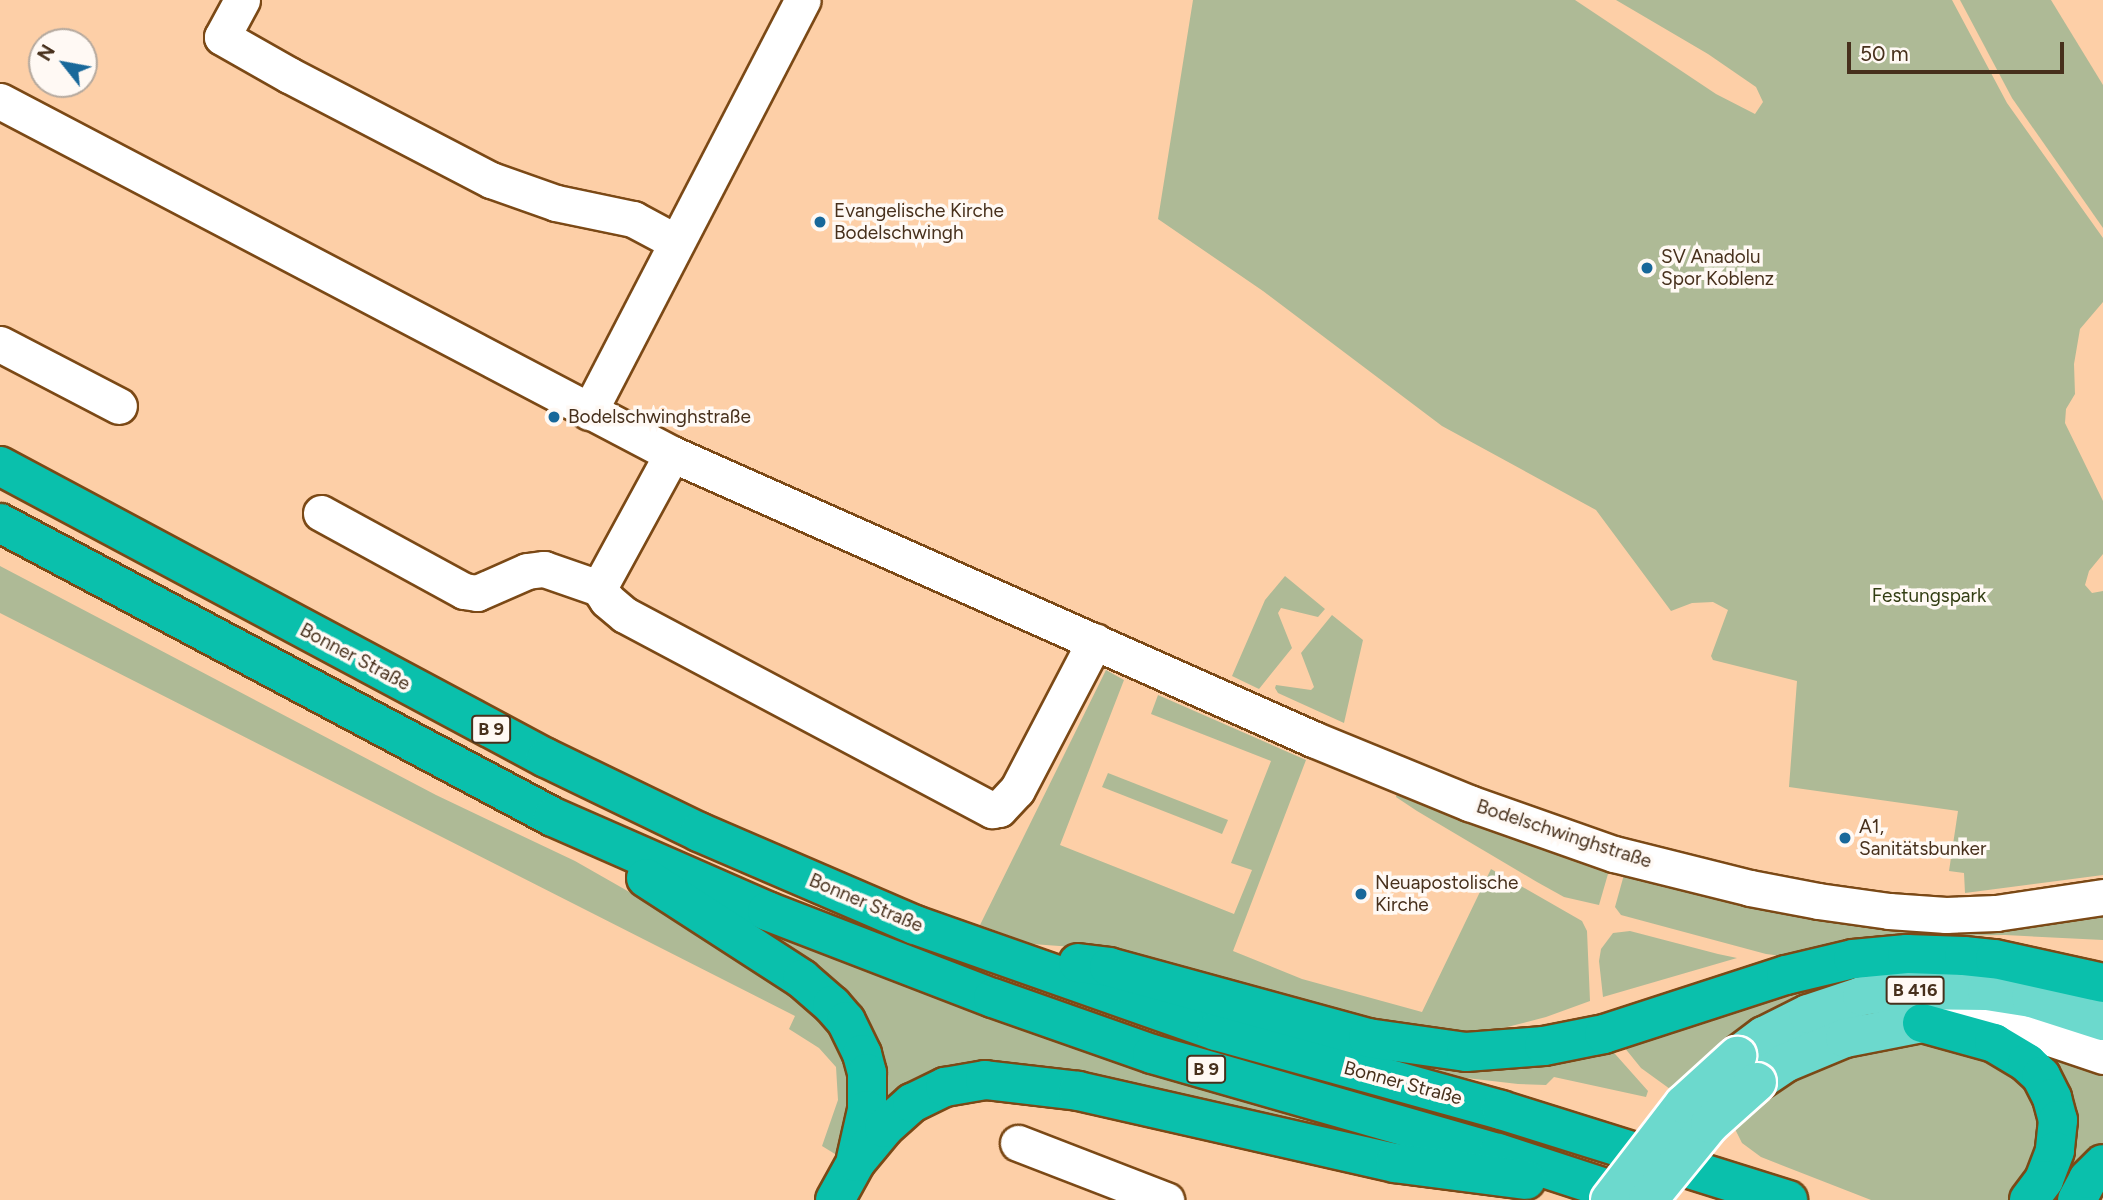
<!DOCTYPE html>
<html>
<head>
<meta charset="utf-8">
<style>
  body { margin:0 }
  #map { position:relative; width:2103px; height:1200px; overflow:hidden; background:#fdcfa7; font-family:Figtree,sans-serif }
  div>[style] { position:absolute }
  .green>* { inset:0; background:#aeba96 }
  .roads { filter:drop-shadow(2px 0 #7b4916) drop-shadow(-2px 0 #7b4916) drop-shadow(0 2px #7b4916) drop-shadow(0 -2px #7b4916) }
  .minor>* { height:35px; margin:-17.5px; padding:0 17.5px; transform-origin:17.5px; border-radius:17.5px; background:#fff }
  .major>* { height:38px; margin:-19px; padding:0 19px; transform-origin:19px; border-radius:19px; background:#6cd9cd }
  .highway>* { height:38px; margin:-19px; padding:0 19px; transform-origin:19px; border-radius:19px; background:#0ac0ac }
  .bridges { filter:drop-shadow(2px 0 #fff) drop-shadow(-2px 0 #fff) drop-shadow(0 2px #fff) drop-shadow(0 -2px #fff) }
  .major-bridge>* { height:38px; margin:-19px; padding:0 19px; transform-origin:19px; border-radius:19px; background:#6cd9cd }
  .dots>* { width:19px; height:19px; translate:-50% -50%; box-sizing:border-box; border:4px solid #fff9f4; border-radius:50% }
  span { translate:-50% -50%; white-space:nowrap; text-align:center; line-height:1.15; -webkit-text-stroke:7px #fff9f4; paint-order:stroke }
  .shield-label span { padding:2px 5px; background:#fff9f4; border:2px solid; border-radius:5px; -webkit-text-stroke-width:0 }
  .shield-label { font-size:18px; color:#47301c; font-weight:700 }
  .poi-label { font-size:19px; color:#47301c }
  .left { translate:0 -50%; text-align:left }
  .park-label { font-size:19px; color:#323d12 }
  .street-label { font-size:19px; color:#47301c }
  .north { position:absolute; left:28px; top:28px; width:70px; height:70px; box-sizing:border-box; background:#fff9f4; border:2px solid #b5a99e; border-radius:50%; rotate:301deg; font-size:19px; font-weight:700; line-height:28px; text-align:center; color:#47301c }
  .north::after { content:''; display:block; margin:auto; width:24px; height:32px; background:#18689a; clip-path:polygon(50% 0,100% 100%,50% 72%,0 100%) }
  .scale { position:absolute; left:1847px; top:42px; width:217px; height:32px; box-sizing:border-box; border:4px solid #47301c; border-top:0; padding-left:9px; font-size:21px; line-height:24px; white-space:nowrap; color:#47301c; -webkit-text-stroke:5px #fff9f4; paint-order:stroke }
</style>
</head>
<body>
<div id="map">
  <div class="green">
    <i style="clip-path:polygon(1193px 0,1575px 0,1716px 94px,1755px 114px,1763px 102px,1756px 87px,1708px 54px,1616px 0,1952px 0,2007px 103px,2103px 238px,2103px 302px,2080px 329px,2074px 364px,2075px 394px,2066px 409px,2065px 423px,2103px 501px,2103px 554px,2089px 571px,2085px 585px,2092px 593px,2103px 591px,2103px 875px,1965px 893px,1964px 873px,1949px 871px,1958px 811px,1789px 787px,1797px 681px,1713px 660px,1711px 656px,1728px 610px,1713px 602px,1692px 603px,1671px 611px,1596px 510px,1442px 426px,1263px 291px,1158px 219px)"></i>
    <i style="clip-path:polygon(1960px 0,2051px 0,2103px 85px,2103px 228px,2012px 98px)"></i>
    <i style="clip-path:polygon(0 566px,436px 795px,575px 861px,668px 914px,822px 1011px,855px 1071px,847px 1135px,835px 1154px,822px 1146px,838px 1100px,836px 1067px,819px 1048px,789px 1029px,795px 1016px,0 613px)"></i>
    <i style="clip-path:polygon(1285px 576px,1325px 609px,1318px 617px,1281px 608px,1278px 613px,1292px 648px,1259px 689px,1232px 676px,1265px 600px)"></i>
    <i style="clip-path:polygon(1332px 615px,1363px 640px,1344px 723px,1278px 693px,1275px 688px,1276px 685px,1311px 690px,1314px 687px,1301px 653px)"></i>
    <i style="clip-path:polygon(1106px 670px,1124px 680px,1060px 845px,1234px 914px,1252px 870px,1231px 863px,1271px 761px,1151px 714px,1158px 695px,1306px 760px,1233px 951px,1302px 979px,1422px 1012px,1491px 869px,1582px 921px,1587px 931px,1590px 1001px,1546px 1017px,1472px 1036px,1409px 1034px,1087px 948px,1032px 944px,980px 925px)"></i>
    <i style="clip-path:polygon(1108px 773px,1228px 820px,1222px 834px,1102px 787px)"></i>
    <i style="clip-path:polygon(1397px 792px,1610px 867px,1599px 905px,1564px 897px,1537px 882px,1417px 811px,1396px 797px)"></i>
    <i style="clip-path:polygon(1625px 871px,2103px 912px,2103px 940px,2005px 935px,1875px 937px,1781px 956px,1766px 954px,1621px 915px,1615px 907px)"></i>
    <i style="clip-path:polygon(719px 910px,1416px 1148px,1033px 1071px,885px 1111px,879px 1070px)"></i>
    <i style="clip-path:polygon(1630px 931px,1718px 954px,1737px 958px,1603px 997px,1599px 961px,1601px 949px,1613px 933px)"></i>
    <i style="clip-path:polygon(1842px 975px,1859px 979px,1783px 1005px,1737px 1030px,1670px 1089px,1641px 1068px,1624px 1047px)"></i>
    <i style="clip-path:polygon(1247px 1017px,1608px 1046px,1648px 1091px,1646px 1097px,1554px 1077px,1546px 1085px,1518px 1084px,1406px 1071px)"></i>
    <i style="clip-path:polygon(1930px 1041px,2020px 1069px,2049px 1129px,2018px 1200px,1871px 1200px,1761px 1157px,1742px 1143px,1735px 1129px,1770px 1100px,1766px 1094px,1798px 1074px,1856px 1051px)"></i>
    <i style="clip-path:polygon(2050px 1050px,2103px 1075px,2103px 1144px,2089px 1152px,2075px 1171px,2070px 1168px,2074px 1152px,2043px 1064px)"></i>
  </div>
  <div class="roads">
    <div class="minor">
      <i style="left:242px;top:0;width:42px;rotate:118.4deg"></i>
      <i style="left:222px;top:37px;width:77px;rotate:29.6deg"></i>
      <i style="left:289px;top:75px;width:228px;rotate:27.5deg"></i>
      <i style="left:491px;top:180px;width:69px;rotate:19.5deg"></i>
      <i style="left:556px;top:203px;width:79px;rotate:11.7deg"></i>
      <i style="left:633px;top:219px;width:49px;rotate:28.1deg"></i>
      <i style="left:0;top:101px;width:759px;rotate:27.71deg"></i>
      <i style="left:672px;top:454px;width:702px;rotate:23.97deg"></i>
      <i style="left:1313px;top:739px;width:169px;rotate:22.3deg"></i>
      <i style="left:1469px;top:803px;width:154px;rotate:19.4deg"></i>
      <i style="left:1614px;top:854px;width:140px;rotate:14deg"></i>
      <i style="left:1750px;top:888px;width:69px;rotate:10.8deg"></i>
      <i style="left:1818px;top:901px;width:72px;rotate:8deg"></i>
      <i style="left:1889px;top:911px;width:57px;rotate:4deg"></i>
      <i style="left:1946px;top:915px;width:50px;rotate:-2.3deg"></i>
      <i style="left:1996px;top:913px;width:108px;rotate:-8.5deg"></i>
      <i style="left:0;top:344px;width:134px;rotate:27.5deg"></i>
      <i style="left:589px;top:412px;width:464px;rotate:-62.6deg"></i>
      <i style="left:672px;top:454px;width:153px;rotate:118.6deg"></i>
      <i style="left:599px;top:588px;width:14px;rotate:56deg"></i>
      <i style="left:607px;top:600px;width:23px;rotate:40deg"></i>
      <i style="left:625px;top:615px;width:416px;rotate:28deg"></i>
      <i style="left:992px;top:810px;width:7px;rotate:-8deg"></i>
      <i style="left:999px;top:809px;width:26px;rotate:-47deg"></i>
      <i style="left:1017px;top:790px;width:168px;rotate:-62.4deg"></i>
      <i style="left:321px;top:513px;width:163px;rotate:28.6deg"></i>
      <i style="left:464px;top:591px;width:13px;rotate:9deg"></i>
      <i style="left:477px;top:593px;width:55px;rotate:-23.7deg"></i>
      <i style="left:527px;top:571px;width:17px;rotate:-7deg"></i>
      <i style="left:544px;top:569px;width:58px;rotate:19.1deg"></i>
      <i style="left:1940px;top:1022px;width:42px;rotate:-2.7deg"></i>
      <i style="left:1982px;top:1020px;width:29px;rotate:10deg"></i>
      <i style="left:2011px;top:1025px;width:97px;rotate:18.6deg"></i>
      <i style="left:1018px;top:1143px;width:159px;rotate:21.1deg"></i>
    </div>
    <div class="major">
      <i style="left:1737px;top:1056px;width:34px;rotate:-37deg"></i>
      <i style="left:1764px;top:1036px;width:49px;rotate:-26.6deg"></i>
      <i style="left:1808px;top:1014px;width:57px;rotate:-18.4deg"></i>
      <i style="left:1862px;top:996px;width:43px;rotate:-7.9deg"></i>
      <i style="left:1905px;top:990px;width:82px;rotate:0.7deg"></i>
      <i style="left:1987px;top:991px;width:45px;rotate:9deg"></i>
      <i style="left:2031px;top:998px;width:76px;rotate:17.7deg"></i>
      <i style="left:1757px;top:1082px;width:34px;rotate:-34deg"></i>
      <i style="left:1785px;top:1063px;width:65px;rotate:-22.6deg"></i>
      <i style="left:1845px;top:1038px;width:78px;rotate:-11deg"></i>
    </div>
    <div class="highway">
      <i style="left:0;top:466px;width:619px;rotate:28.14deg"></i>
      <i style="left:546px;top:758px;width:170px;rotate:25.8deg"></i>
      <i style="left:699px;top:832px;width:235px;rotate:23.3deg"></i>
      <i style="left:915px;top:925px;width:319px;rotate:19.4deg"></i>
      <i style="left:1216px;top:1031px;width:296px;rotate:15.5deg"></i>
      <i style="left:1501px;top:1110px;width:301px;rotate:17.4deg"></i>
      <i style="left:0;top:523px;width:626px;rotate:28deg"></i>
      <i style="left:553px;top:817px;width:234px;rotate:23.7deg"></i>
      <i style="left:767px;top:911px;width:242px;rotate:21.1deg"></i>
      <i style="left:993px;top:998px;width:169px;rotate:19.4deg"></i>
      <i style="left:1152px;top:1054px;width:360px;rotate:16deg"></i>
      <i style="left:1498px;top:1153px;width:151px;rotate:18.1deg"></i>
      <i style="left:646px;top:878px;width:186px;rotate:32.9deg"></i>
      <i style="left:802px;top:979px;width:40px;rotate:41deg"></i>
      <i style="left:832px;top:1005px;width:21px;rotate:49deg"></i>
      <i style="left:846px;top:1021px;width:37px;rotate:64deg"></i>
      <i style="left:862px;top:1054px;width:20px;rotate:75deg"></i>
      <i style="left:867px;top:1073px;width:37px;rotate:90deg"></i>
      <i style="left:867px;top:1110px;width:50px;rotate:102.7deg"></i>
      <i style="left:1078px;top:963px;width:31px;rotate:7deg"></i>
      <i style="left:1109px;top:967px;width:269px;rotate:15.3deg"></i>
      <i style="left:1368px;top:1038px;width:99px;rotate:8.1deg"></i>
      <i style="left:1466px;top:1052px;width:78px;rotate:-4.4deg"></i>
      <i style="left:1544px;top:1046px;width:61px;rotate:-11.3deg"></i>
      <i style="left:1604px;top:1034px;width:191px;rotate:-18deg"></i>
      <i style="left:1786px;top:975px;width:69px;rotate:-13.4deg"></i>
      <i style="left:1853px;top:959px;width:54px;rotate:-5.3deg"></i>
      <i style="left:1907px;top:954px;width:57px;rotate:2deg"></i>
      <i style="left:1964px;top:956px;width:31px;rotate:6deg"></i>
      <i style="left:1995px;top:959px;width:111px;rotate:12.5deg"></i>
      <i style="left:1922px;top:1023px;width:75px;rotate:15.5deg"></i>
      <i style="left:1994px;top:1043px;width:39px;rotate:31deg"></i>
      <i style="left:2027px;top:1063px;width:19px;rotate:43deg"></i>
      <i style="left:2041px;top:1076px;width:25px;rotate:63deg"></i>
      <i style="left:2052px;top:1098px;width:23px;rotate:75deg"></i>
      <i style="left:2058px;top:1120px;width:31px;rotate:96deg"></i>
      <i style="left:2055px;top:1151px;width:31px;rotate:111deg"></i>
      <i style="left:2044px;top:1180px;width:25px;rotate:127deg"></i>
      <i style="left:835px;top:1200px;width:43px;rotate:-61.1deg"></i>
      <i style="left:856px;top:1162px;width:44px;rotate:-50.5deg"></i>
      <i style="left:884px;top:1128px;width:38px;rotate:-42deg"></i>
      <i style="left:912px;top:1103px;width:37px;rotate:-26deg"></i>
      <i style="left:945px;top:1087px;width:41px;rotate:-9.9deg"></i>
      <i style="left:985px;top:1080px;width:94px;rotate:6.7deg"></i>
      <i style="left:1078px;top:1091px;width:325px;rotate:12.8deg"></i>
      <i style="left:1395px;top:1163px;width:132px;rotate:7.4deg"></i>
      <i style="left:2077px;top:1200px;width:24px;rotate:-62deg"></i>
      <i style="left:2088px;top:1179px;width:21px;rotate:-45deg"></i>
    </div>
  </div>
  <div class="bridges">
    <div class="major-bridge">
      <i style="left:1610px;top:1200px;width:121px;rotate:-52.4deg"></i>
      <i style="left:1684px;top:1104px;width:72px;rotate:-42.2deg"></i>
      <i style="left:1648px;top:1200px;width:98px;rotate:-50.8deg"></i>
      <i style="left:1710px;top:1124px;width:63px;rotate:-41.8deg"></i>
    </div>
  </div>
  <div class="dots">
    <i style="left:820px;top:222px;background:#18689a"></i>
    <i style="left:1647px;top:268px;background:#18689a"></i>
    <i style="left:554px;top:417px;background:#18689a"></i>
    <i style="left:1845px;top:838px;background:#18689a"></i>
    <i style="left:1361px;top:894px;background:#18689a"></i>
  </div>
  <div class="shield-label">
    <span style="left:491px;top:729px">B 9</span>
    <span style="left:1915px;top:990px">B 416</span>
    <span style="left:1206px;top:1069px">B 9</span>
  </div>
  <div class="poi-label">
    <span class="left" style="left:834px;top:222px">Evangelische Kirche<br>Bodelschwingh</span>
    <span class="left" style="left:1661px;top:268px">SV Anadolu<br>Spor Koblenz</span>
    <span class="left" style="left:568px;top:417px">Bodelschwinghstraße</span>
    <span class="left" style="left:1859px;top:838px">A1,<br>Sanitätsbunker</span>
    <span class="left" style="left:1375px;top:894px">Neuapostolische<br>Kirche</span>
  </div>
  <div class="park-label">
    <span style="left:1929px;top:596px">Festungspark</span>
  </div>
  <div class="street-label">
    <span style="left:355px;top:657px;rotate:28deg">Bonner Straße</span>
    <span style="left:1564px;top:834px;rotate:18deg">Bodelschwinghstraße</span>
    <span style="left:866px;top:903px;rotate:23deg">Bonner Straße</span>
    <span style="left:1403px;top:1083px;rotate:15deg">Bonner Straße</span>
  </div>
  <div class="north">N</div>
  <div class="scale">50 m</div>
</div>
</body>
</html>
